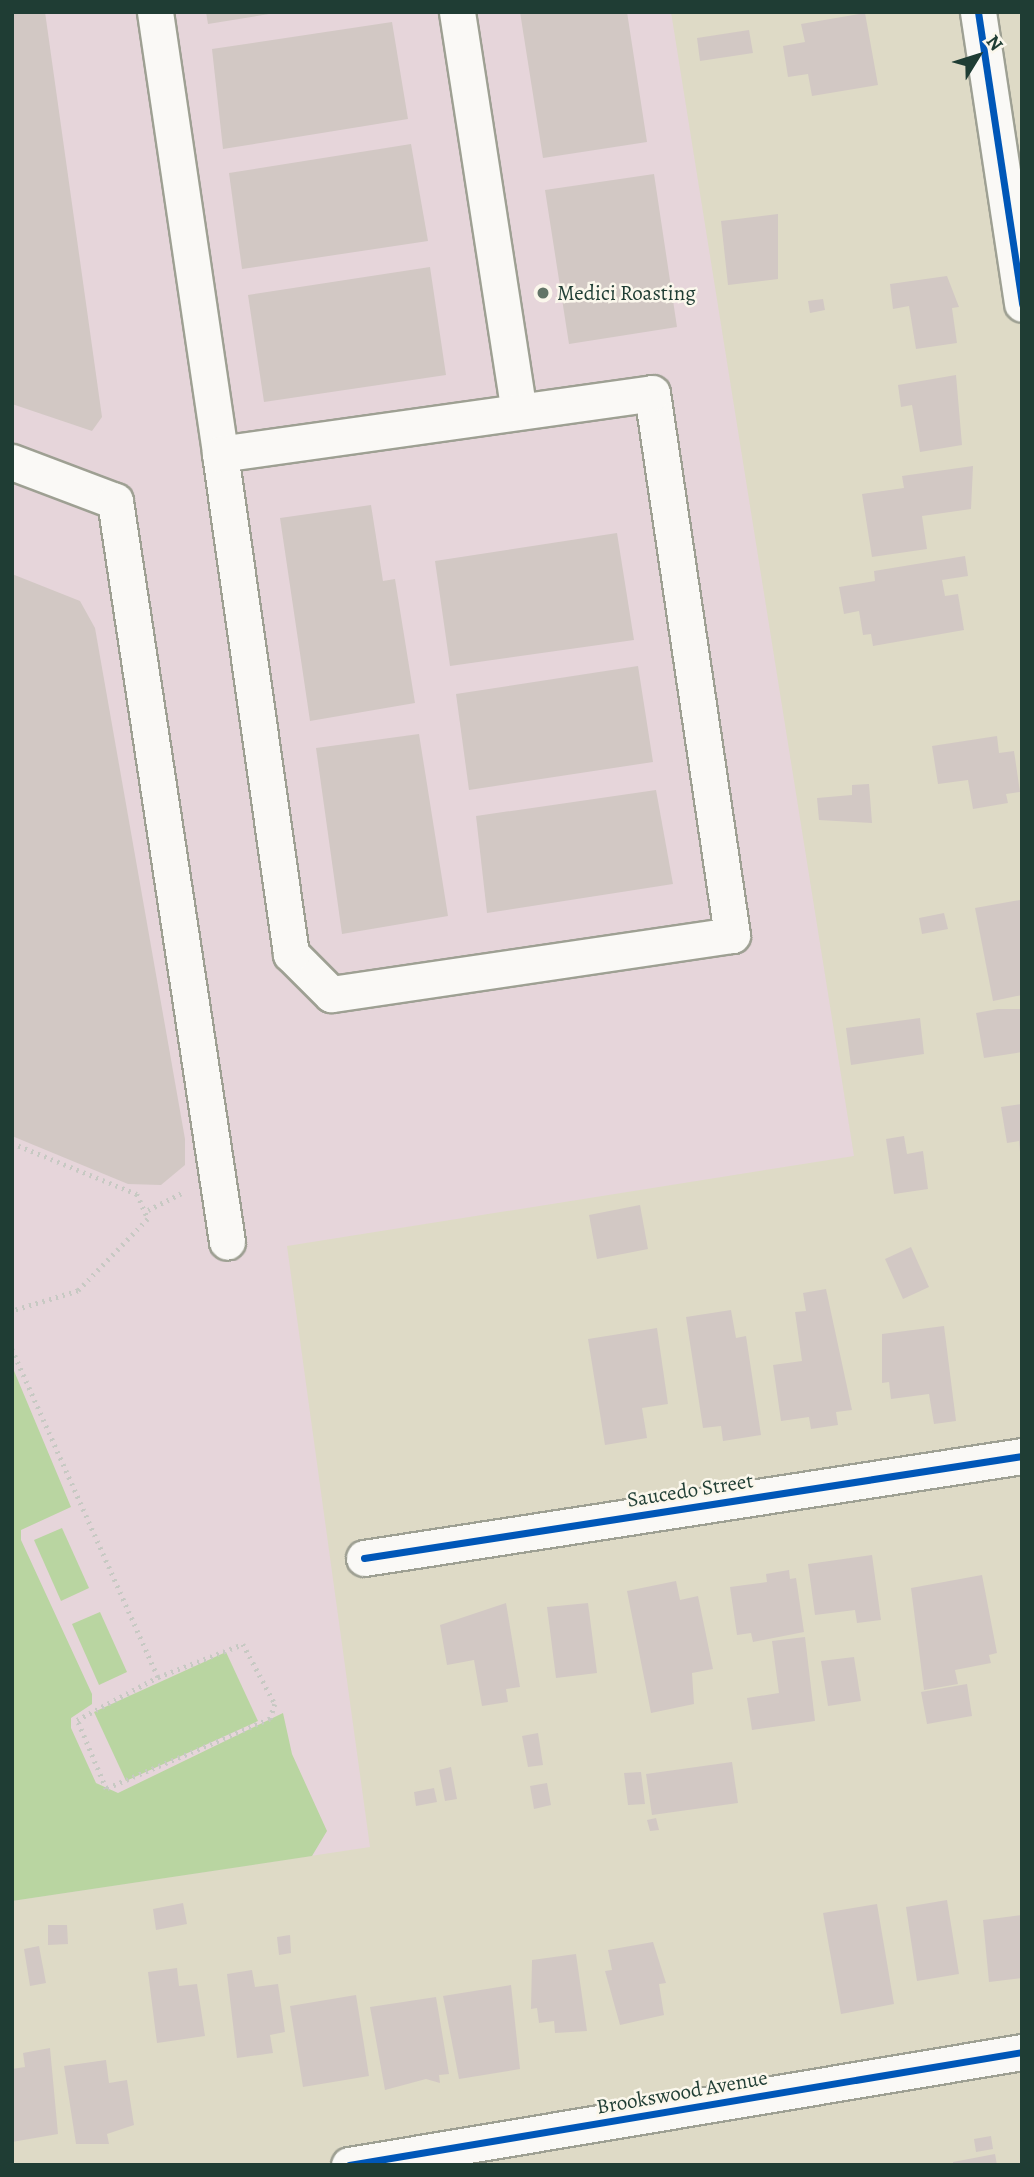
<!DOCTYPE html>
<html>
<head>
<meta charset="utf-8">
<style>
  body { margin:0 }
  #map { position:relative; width:1034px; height:2177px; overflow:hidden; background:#dedac6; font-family:Alegreya,serif }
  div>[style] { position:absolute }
  .built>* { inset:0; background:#e6d5da }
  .green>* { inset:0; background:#b9d5a1 }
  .building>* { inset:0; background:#d2c8c4 }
  .path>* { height:4.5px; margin-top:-2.25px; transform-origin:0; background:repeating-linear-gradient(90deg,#c7c9c3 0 2px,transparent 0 7px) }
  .roads { filter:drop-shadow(2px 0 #9ea093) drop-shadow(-2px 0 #9ea093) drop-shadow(0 2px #9ea093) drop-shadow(0 -2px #9ea093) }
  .minor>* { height:35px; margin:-17.5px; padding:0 17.5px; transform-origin:17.5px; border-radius:17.5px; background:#faf9f6 }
  .cycleway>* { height:7px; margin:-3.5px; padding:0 3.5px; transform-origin:3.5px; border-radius:3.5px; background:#0057b8 }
  .dots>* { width:19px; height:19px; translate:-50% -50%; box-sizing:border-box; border:4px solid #fbf7ec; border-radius:50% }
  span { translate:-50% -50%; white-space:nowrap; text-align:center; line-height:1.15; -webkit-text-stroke:5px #fbf7ec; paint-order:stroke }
  .poi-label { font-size:21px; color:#1f3d34 }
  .left { translate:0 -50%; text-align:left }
  .street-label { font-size:21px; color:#1f3d34 }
  .frame { position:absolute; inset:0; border:14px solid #1f3d34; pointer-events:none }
  .north { position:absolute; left:943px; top:21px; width:70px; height:70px; -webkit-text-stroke:5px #fbf7ec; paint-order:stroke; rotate:52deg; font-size:19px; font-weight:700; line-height:28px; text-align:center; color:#1f3d34 }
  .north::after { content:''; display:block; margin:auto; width:24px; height:32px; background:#1f3d34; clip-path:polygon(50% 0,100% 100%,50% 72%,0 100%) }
</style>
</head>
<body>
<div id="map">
  <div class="built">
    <i style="clip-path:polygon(12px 12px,671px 12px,854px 1156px,287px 1246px,370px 1847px,12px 1901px)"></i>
  </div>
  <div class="green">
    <i style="clip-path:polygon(12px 1366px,71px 1507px,21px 1530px,21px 1540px,92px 1694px,92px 1704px,71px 1718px,71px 1728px,96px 1783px,118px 1793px,283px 1713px,292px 1754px,327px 1831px,312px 1856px,12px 1901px)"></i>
    <i style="clip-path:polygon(62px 1528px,89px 1588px,61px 1601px,34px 1540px)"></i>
    <i style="clip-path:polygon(100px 1612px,127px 1672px,99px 1685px,72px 1624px)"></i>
    <i style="clip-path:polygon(226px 1652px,258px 1721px,126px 1781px,94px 1712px)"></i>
  </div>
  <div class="building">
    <i style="clip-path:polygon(12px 12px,45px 12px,102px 417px,92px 431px,12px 404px)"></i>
    <i style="clip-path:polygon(206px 12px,269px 12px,269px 14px,208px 24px)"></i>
    <i style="clip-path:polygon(520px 12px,627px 12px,647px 142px,543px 158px)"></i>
    <i style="clip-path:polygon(865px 13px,878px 85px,812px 96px,808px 74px,788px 77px,783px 46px,805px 42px,801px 24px)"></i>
    <i style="clip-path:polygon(392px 22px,408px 119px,223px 149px,212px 49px)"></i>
    <i style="clip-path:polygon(749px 30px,753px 53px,700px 61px,697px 38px)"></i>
    <i style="clip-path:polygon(411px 144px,428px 241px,242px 269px,229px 173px)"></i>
    <i style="clip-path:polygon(654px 174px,677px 327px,569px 344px,545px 190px)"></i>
    <i style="clip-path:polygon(778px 214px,778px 279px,728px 285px,721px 221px)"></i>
    <i style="clip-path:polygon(430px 267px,446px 375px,264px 402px,248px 295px)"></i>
    <i style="clip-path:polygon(947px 276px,959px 307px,952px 308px,957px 343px,916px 349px,909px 306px,893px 309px,890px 284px)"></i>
    <i style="clip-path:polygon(823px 299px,825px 310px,810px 313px,808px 301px)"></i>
    <i style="clip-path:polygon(956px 375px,962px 445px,920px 452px,912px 405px,901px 407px,898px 385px)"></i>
    <i style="clip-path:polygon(973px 466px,971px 509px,922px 516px,927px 549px,872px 557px,862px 494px,904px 488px,902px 476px)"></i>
    <i style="clip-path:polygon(371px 505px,383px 581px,395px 579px,415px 703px,310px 721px,280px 518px)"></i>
    <i style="clip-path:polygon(617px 533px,634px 640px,450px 666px,435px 561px)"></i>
    <i style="clip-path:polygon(965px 556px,968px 576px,942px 580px,945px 596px,958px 594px,964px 630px,873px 646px,871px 634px,863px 635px,859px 611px,844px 614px,839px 587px,875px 581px,874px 571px)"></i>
    <i style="clip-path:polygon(12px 574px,80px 601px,95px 628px,185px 1139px,185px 1165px,161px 1185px,128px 1184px,12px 1136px)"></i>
    <i style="clip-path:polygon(638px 666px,653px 762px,469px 790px,456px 694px)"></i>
    <i style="clip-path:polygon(419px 734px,448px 916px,342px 934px,316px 748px)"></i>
    <i style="clip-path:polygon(997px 736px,999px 753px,1014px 751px,1020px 792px,1006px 794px,1008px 803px,973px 809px,968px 780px,938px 784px,932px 746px)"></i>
    <i style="clip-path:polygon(869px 784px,872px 823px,819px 820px,817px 798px,852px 795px,852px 785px)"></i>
    <i style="clip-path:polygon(656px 790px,673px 884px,487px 913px,476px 816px)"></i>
    <i style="clip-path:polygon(1020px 900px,1022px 995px,993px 1001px,975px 908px)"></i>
    <i style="clip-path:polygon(944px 913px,948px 929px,922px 934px,919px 918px)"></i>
    <i style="clip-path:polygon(998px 1009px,1022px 1009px,1022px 1052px,984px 1058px,976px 1013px)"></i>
    <i style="clip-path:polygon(920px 1018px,924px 1054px,851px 1065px,846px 1028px)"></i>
    <i style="clip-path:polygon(1022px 1104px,1022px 1152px,1020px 1152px,1019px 1141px,1007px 1143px,1001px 1107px)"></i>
    <i style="clip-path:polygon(904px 1136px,907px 1154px,923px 1151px,928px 1189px,894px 1194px,886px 1139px)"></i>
    <i style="clip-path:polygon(640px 1205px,648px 1249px,597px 1259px,589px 1215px)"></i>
    <i style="clip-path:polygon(911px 1247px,929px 1287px,903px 1299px,885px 1259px)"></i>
    <i style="clip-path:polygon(826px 1289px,852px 1410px,836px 1412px,838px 1425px,811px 1429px,809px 1417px,781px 1421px,773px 1365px,802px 1361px,795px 1312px,806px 1311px,803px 1293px)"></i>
    <i style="clip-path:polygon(731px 1310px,736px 1338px,746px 1336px,761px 1435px,723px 1441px,721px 1426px,703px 1428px,686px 1317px)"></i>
    <i style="clip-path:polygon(944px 1326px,956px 1421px,934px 1424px,929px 1394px,891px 1399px,889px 1382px,882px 1383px,882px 1334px)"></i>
    <i style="clip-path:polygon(657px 1328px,668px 1404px,642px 1408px,647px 1438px,605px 1445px,588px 1339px)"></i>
    <i style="clip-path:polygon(872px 1555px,881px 1620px,857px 1623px,855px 1610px,815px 1615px,808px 1564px)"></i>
    <i style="clip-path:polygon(789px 1570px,790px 1579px,796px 1578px,804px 1632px,753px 1642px,751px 1633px,737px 1635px,730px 1587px,767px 1582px,766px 1574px)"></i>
    <i style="clip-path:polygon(982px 1575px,997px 1653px,989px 1655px,991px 1663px,955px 1670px,958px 1684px,924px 1690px,911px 1588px)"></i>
    <i style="clip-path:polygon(676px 1581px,680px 1600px,698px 1596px,713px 1669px,692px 1673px,694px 1704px,651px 1713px,627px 1591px)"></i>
    <i style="clip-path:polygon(506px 1603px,520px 1687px,506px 1689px,508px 1702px,482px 1706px,474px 1660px,447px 1665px,440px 1625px)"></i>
    <i style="clip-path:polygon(588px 1603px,597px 1673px,556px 1678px,547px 1607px)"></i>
    <i style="clip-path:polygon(805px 1637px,815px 1721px,752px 1730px,747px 1698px,779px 1693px,772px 1641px)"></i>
    <i style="clip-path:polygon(854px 1657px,861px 1701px,828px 1706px,821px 1661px)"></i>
    <i style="clip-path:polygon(967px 1684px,972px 1716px,927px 1724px,921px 1692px)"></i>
    <i style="clip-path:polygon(538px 1733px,543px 1765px,528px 1767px,522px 1736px)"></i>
    <i style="clip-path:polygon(732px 1762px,738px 1803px,652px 1815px,646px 1774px)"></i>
    <i style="clip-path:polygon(451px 1767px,457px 1799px,445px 1801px,439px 1770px)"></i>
    <i style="clip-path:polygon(641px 1772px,645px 1804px,628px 1805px,624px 1773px)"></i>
    <i style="clip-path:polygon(547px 1783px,551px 1805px,534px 1809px,530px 1786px)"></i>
    <i style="clip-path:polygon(434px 1788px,437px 1802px,416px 1806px,414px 1792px)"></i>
    <i style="clip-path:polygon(656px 1818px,659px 1830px,650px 1831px,647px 1820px)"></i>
    <i style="clip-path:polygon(947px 1900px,959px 1974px,917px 1981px,906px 1907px)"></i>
    <i style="clip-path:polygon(183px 1903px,187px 1924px,156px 1930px,153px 1909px)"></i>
    <i style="clip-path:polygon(877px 1904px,894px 2004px,841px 2014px,823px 1913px)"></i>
    <i style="clip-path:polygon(1022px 1915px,1022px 1978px,989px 1982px,983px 1920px)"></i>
    <i style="clip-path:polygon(48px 1925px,67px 1925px,68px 1944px,48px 1945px)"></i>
    <i style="clip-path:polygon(290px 1935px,291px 1953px,279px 1955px,277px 1937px)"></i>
    <i style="clip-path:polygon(653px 1942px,666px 1983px,659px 1984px,664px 2015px,620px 2025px,605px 1971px,612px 1970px,608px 1950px)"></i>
    <i style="clip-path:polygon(39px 1946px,46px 1983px,30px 1986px,24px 1949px)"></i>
    <i style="clip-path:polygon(576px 1954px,587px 2031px,555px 2033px,554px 2021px,539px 2023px,537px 2008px,531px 2009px,532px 1960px)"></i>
    <i style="clip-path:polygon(177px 1968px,179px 1986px,197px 1984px,205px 2036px,157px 2043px,148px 1972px)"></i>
    <i style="clip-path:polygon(252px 1970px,255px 1987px,278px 1984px,285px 2032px,270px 2035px,273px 2053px,237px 2058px,227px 1974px)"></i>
    <i style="clip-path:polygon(511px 1985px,520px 2069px,459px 2079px,443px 1996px)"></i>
    <i style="clip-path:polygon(356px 1995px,369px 2076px,303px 2087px,290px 2006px)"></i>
    <i style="clip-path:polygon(436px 1997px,449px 2074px,439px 2075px,440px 2083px,426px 2079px,385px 2090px,370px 2007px)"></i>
    <i style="clip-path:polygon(50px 2048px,58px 2134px,12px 2142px,12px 2069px,25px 2067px,23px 2053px)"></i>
    <i style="clip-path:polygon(106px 2060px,109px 2083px,127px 2080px,134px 2125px,107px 2134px,109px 2144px,76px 2144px,64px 2066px)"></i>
    <i style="clip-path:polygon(991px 2136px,993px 2149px,976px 2152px,974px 2139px)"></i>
    <i style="clip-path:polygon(995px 2154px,997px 2165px,953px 2165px,953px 2162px)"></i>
  </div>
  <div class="path">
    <i style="left:12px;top:1143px;width:135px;rotate:22.2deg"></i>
    <i style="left:137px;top:1194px;width:27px;rotate:66deg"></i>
    <i style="left:148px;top:1219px;width:100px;rotate:134.2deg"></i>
    <i style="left:78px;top:1291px;width:69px;rotate:163.1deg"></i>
    <i style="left:148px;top:1210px;width:40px;rotate:-26.6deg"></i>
    <i style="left:12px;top:1349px;width:359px;rotate:66deg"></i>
    <i style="left:158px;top:1677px;width:91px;rotate:-21.2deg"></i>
    <i style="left:243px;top:1644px;width:68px;rotate:61.9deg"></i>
    <i style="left:275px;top:1704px;width:16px;rotate:108deg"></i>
    <i style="left:270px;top:1719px;width:178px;rotate:156.9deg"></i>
    <i style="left:106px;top:1789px;width:75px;rotate:-112.8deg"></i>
    <i style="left:77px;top:1720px;width:92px;rotate:-28deg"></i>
  </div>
  <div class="roads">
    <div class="minor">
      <i style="left:155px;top:12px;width:447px;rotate:81.6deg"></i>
      <i style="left:457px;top:12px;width:404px;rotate:81.2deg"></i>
      <i style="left:978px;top:12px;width:295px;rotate:81.4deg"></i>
      <i style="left:652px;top:393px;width:548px;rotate:81.6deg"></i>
      <i style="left:732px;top:935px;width:405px;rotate:171.6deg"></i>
      <i style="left:331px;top:994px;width:57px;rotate:-135deg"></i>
      <i style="left:291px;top:954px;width:505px;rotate:-98.08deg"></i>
      <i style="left:220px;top:454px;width:436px;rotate:-8deg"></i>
      <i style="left:12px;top:462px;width:110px;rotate:20.7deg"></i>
      <i style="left:115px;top:501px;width:749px;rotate:81.4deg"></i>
      <i style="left:364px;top:1558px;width:666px;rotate:-8.81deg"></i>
      <i style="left:349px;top:2165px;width:682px;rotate:-9.53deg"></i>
    </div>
  </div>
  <div class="cycleway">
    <i style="left:978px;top:12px;width:295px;rotate:81.4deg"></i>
    <i style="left:364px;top:1558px;width:666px;rotate:-8.81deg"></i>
    <i style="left:349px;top:2165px;width:682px;rotate:-9.53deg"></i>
  </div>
  <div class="dots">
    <i style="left:543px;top:293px;background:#627467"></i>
  </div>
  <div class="poi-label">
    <span class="left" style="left:557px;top:293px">Medici Roasting</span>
  </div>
  <div class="street-label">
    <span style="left:690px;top:1490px;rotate:-9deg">Saucedo Street</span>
    <span style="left:682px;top:2092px;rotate:-10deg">Brookswood Avenue</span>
  </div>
  <div class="frame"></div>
  <div class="north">N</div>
</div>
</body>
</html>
